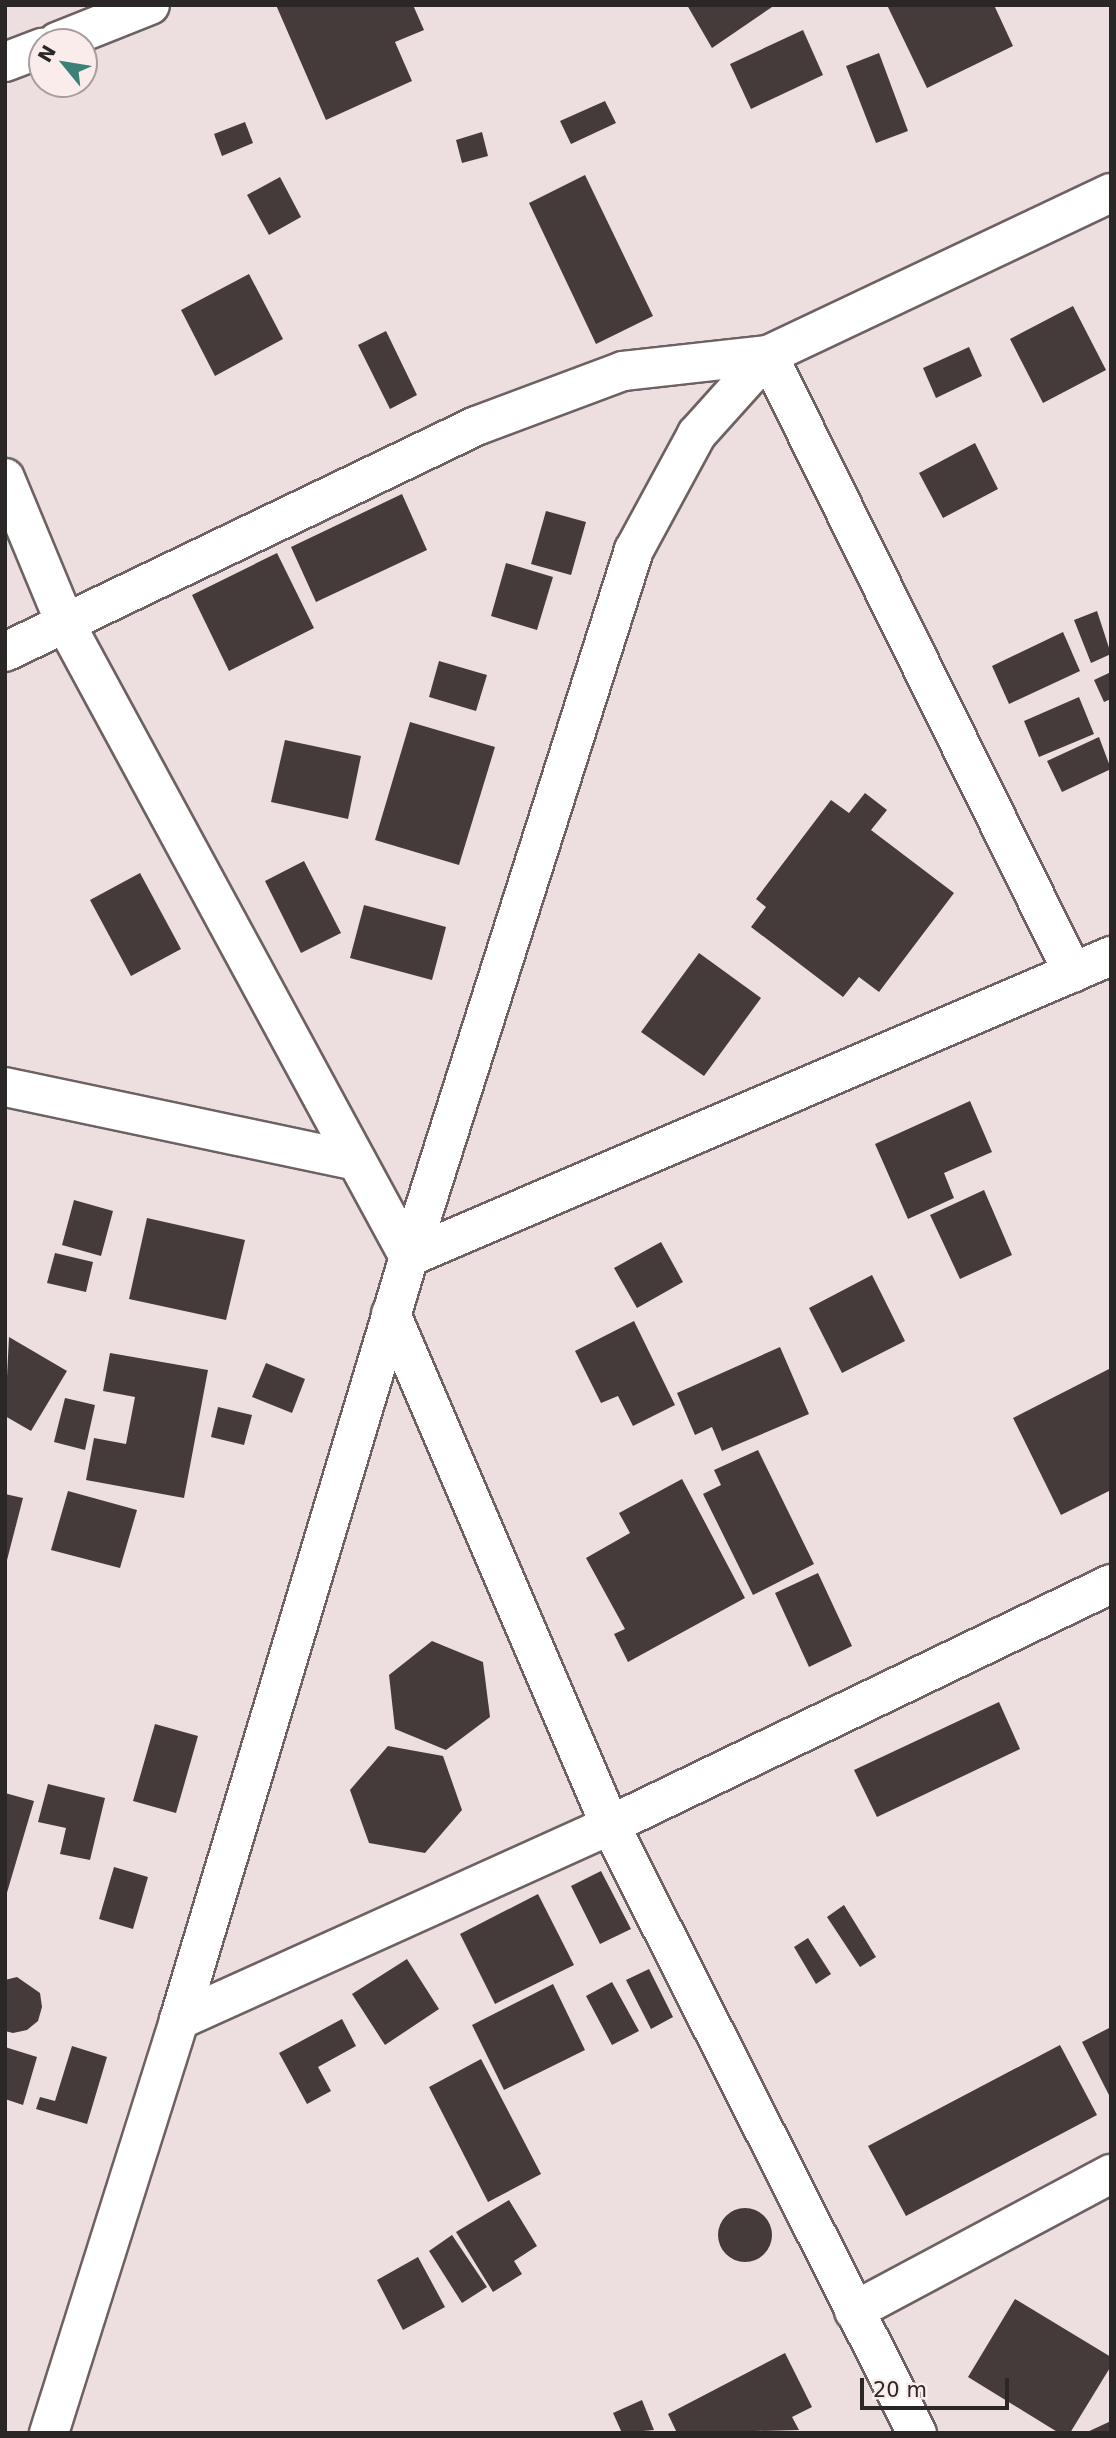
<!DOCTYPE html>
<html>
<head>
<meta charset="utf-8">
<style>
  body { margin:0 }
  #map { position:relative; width:1116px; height:2438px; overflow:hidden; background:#eddfdf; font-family:"DejaVu Sans",sans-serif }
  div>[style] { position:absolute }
  .building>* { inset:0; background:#463b3b }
  .round { border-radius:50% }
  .roads { filter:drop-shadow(2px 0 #6d6161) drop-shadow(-2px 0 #6d6161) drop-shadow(0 2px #6d6161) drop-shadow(0 -2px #6d6161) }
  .street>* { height:38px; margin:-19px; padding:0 19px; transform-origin:19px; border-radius:19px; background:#fff }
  span { translate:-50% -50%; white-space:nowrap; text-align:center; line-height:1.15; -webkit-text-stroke:7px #fbecec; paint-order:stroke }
  .frame { position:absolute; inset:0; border:7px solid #2c2727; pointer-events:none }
  .north { position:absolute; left:28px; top:28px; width:70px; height:70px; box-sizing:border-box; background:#fbecec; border:2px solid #a89d9d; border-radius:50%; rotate:300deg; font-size:19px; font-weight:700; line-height:28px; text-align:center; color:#2c2727 }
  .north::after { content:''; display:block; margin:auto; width:24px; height:32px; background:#3b8177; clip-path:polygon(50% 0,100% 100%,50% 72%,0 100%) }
  .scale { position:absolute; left:860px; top:2378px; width:149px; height:32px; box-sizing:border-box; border:4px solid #2c2727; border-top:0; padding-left:9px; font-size:21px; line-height:24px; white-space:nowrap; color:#2c2727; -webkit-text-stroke:5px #fbecec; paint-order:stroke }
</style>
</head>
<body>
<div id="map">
  <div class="building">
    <i style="clip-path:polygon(276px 5px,413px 5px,424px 30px,395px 42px,412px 81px,326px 120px)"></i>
    <i style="clip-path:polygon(687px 5px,775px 5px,712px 48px)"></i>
    <i style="clip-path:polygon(887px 5px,994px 5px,1013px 46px,927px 88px)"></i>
    <i style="clip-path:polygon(803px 30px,823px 75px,751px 109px,730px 64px)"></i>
    <i style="clip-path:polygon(879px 53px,908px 131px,876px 143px,846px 66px)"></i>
    <i style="clip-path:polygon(605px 101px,616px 123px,571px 144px,560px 121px)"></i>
    <i style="clip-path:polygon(245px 122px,253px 143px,222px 156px,214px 134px)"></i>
    <i style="clip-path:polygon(482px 132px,488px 156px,462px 163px,456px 140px)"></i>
    <i style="clip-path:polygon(585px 175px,653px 316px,596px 344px,529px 203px)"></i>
    <i style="clip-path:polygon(280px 177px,301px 217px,269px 235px,247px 195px)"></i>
    <i style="clip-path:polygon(249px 274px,283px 339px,215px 376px,181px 310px)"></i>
    <i style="clip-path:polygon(1073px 306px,1106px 370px,1043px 403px,1010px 339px)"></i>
    <i style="clip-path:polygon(386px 331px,417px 395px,390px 409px,358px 345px)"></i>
    <i style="clip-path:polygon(969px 347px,982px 376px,936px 398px,923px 368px)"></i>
    <i style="clip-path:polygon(975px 443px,998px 489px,943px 518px,919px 473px)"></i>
    <i style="clip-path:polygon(402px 494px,427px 550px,316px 602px,291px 547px)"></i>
    <i style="clip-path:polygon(546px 511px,586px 522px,571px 575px,531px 564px)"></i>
    <i style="clip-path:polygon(277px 553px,314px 628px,229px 671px,192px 595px)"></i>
    <i style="clip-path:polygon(506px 563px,553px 577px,537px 630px,491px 616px)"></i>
    <i style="clip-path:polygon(1097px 611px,1111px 654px,1091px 663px,1074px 620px)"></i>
    <i style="clip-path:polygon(1063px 632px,1080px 671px,1009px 704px,992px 666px)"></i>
    <i style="clip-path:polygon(439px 661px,487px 675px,476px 711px,429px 697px)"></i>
    <i style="clip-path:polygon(1111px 672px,1111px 699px,1104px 702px,1094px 680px)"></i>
    <i style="clip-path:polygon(1079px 697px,1094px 734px,1039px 757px,1024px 721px)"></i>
    <i style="clip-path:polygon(410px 722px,495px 747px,459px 865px,375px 840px)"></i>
    <i style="clip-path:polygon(1099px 737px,1111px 769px,1062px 792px,1047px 761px)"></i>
    <i style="clip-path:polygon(285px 740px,361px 756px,348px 819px,271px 802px)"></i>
    <i style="clip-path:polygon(865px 793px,887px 810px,871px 830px,954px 893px,879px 992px,859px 977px,843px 997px,751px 927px,766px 907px,756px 899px,831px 800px,849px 813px)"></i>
    <i style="clip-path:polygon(304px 861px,341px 933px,301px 953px,265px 881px)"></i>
    <i style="clip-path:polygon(140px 873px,181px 949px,131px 976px,90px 900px)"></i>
    <i style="clip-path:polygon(364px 905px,446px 927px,432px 980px,350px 958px)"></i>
    <i style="clip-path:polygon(699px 953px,761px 998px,704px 1076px,641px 1032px)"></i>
    <i style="clip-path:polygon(970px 1101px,992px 1152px,944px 1173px,954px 1198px,908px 1219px,875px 1144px)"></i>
    <i style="clip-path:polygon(984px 1190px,1012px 1255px,960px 1279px,930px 1215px)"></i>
    <i style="clip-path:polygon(74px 1200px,113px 1211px,101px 1256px,62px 1245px)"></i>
    <i style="clip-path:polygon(147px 1218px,245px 1240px,226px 1320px,129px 1299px)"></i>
    <i style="clip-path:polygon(661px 1242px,683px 1282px,637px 1308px,614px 1268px)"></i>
    <i style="clip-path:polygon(55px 1253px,93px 1262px,86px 1292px,47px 1283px)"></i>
    <i style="clip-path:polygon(872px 1275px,905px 1341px,842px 1373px,809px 1308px)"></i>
    <i style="clip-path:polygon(634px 1321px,675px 1405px,633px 1426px,618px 1396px,601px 1403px,575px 1351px)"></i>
    <i style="clip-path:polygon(9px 1337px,67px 1371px,31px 1431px,5px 1416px)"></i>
    <i style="clip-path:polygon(780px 1347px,809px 1414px,722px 1451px,712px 1427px,695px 1435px,677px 1393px)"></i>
    <i style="clip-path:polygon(110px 1353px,208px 1370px,184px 1498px,86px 1480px,94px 1438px,126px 1444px,135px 1397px,103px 1391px)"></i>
    <i style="clip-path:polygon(266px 1363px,305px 1379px,292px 1413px,252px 1397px)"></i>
    <i style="clip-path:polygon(1111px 1368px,1111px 1490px,1061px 1515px,1013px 1418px)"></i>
    <i style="clip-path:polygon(65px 1398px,95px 1405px,85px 1450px,54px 1442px)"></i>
    <i style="clip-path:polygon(218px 1407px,252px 1415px,244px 1445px,211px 1437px)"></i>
    <i style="clip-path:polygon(758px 1450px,814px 1564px,753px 1595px,703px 1494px,721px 1485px,714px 1470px)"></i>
    <i style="clip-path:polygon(682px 1479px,745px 1598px,628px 1662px,614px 1634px,625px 1629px,586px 1558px,630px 1533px,619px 1513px)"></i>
    <i style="clip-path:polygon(68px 1491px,137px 1510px,120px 1568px,51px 1550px)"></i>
    <i style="clip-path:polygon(5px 1494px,23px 1498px,6px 1564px,5px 1564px)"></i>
    <i style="clip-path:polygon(818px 1573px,852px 1646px,809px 1667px,775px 1593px)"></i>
    <i style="clip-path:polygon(432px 1641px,483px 1662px,490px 1717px,446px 1750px,395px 1729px,389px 1675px)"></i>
    <i style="clip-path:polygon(999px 1702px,1020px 1749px,877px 1817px,854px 1770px)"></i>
    <i style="clip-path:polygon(155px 1724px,198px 1736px,176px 1813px,133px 1801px)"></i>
    <i style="clip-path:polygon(388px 1746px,443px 1756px,462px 1810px,425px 1853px,369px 1843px,350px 1790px)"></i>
    <i style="clip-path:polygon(48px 1784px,105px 1798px,90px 1860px,60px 1854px,66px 1828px,38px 1822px)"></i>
    <i style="clip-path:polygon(5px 1793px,34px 1801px,6px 1896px,5px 1896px)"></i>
    <i style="clip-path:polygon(114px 1867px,148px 1877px,133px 1929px,99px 1919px)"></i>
    <i style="clip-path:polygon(601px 1871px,631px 1929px,600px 1944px,571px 1886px)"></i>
    <i style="clip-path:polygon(538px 1894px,574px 1965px,495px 2004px,460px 1934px)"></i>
    <i style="clip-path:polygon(844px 1905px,876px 1957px,860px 1967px,827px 1917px)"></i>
    <i style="clip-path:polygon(808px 1938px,831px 1974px,816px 1984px,794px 1947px)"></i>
    <i style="clip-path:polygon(407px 1959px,439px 2009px,385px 2045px,352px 1994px)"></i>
    <i style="clip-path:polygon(649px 1969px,673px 2017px,651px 2029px,626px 1980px)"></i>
    <i style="clip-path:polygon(17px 1977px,40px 1993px,42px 2007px,38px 2021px,27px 2030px,13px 2033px,5px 2031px,5px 1980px)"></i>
    <i style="clip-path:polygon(612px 1982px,639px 2031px,612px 2045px,586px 1996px)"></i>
    <i style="clip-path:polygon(553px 1984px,585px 2050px,504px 2090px,472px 2025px)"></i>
    <i style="clip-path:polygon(342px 2019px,356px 2046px,318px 2067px,331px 2091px,307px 2104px,279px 2053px)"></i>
    <i style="clip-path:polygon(1111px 2027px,1111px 2099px,1082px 2042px)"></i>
    <i style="clip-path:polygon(1060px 2045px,1097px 2115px,906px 2216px,868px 2146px)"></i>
    <i style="clip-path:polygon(72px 2046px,107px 2057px,87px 2124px,36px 2109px,40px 2097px,55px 2101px)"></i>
    <i style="clip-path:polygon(5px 2047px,37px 2057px,23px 2105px,5px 2099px)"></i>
    <i style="clip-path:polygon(481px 2059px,541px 2174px,488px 2202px,429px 2087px)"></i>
    <i style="clip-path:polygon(509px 2200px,537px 2246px,514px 2261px,522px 2274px,493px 2292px,456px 2232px)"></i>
    <i class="round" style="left:718px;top:2208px;width:54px;height:54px"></i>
    <i style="clip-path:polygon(452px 2235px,487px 2287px,462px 2303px,429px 2251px)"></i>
    <i style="clip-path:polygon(418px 2257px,445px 2307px,403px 2330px,377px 2280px)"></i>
    <i style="clip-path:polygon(1015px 2299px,1111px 2357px,1111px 2366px,1070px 2433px,1059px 2433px,968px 2377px)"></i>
    <i style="clip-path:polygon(785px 2353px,812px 2407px,792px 2417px,799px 2430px,677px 2433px,668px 2414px)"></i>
    <i style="clip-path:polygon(642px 2400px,654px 2430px,622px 2433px,613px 2413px)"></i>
    <i style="clip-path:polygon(1111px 2421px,1111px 2433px,1085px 2433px)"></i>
  </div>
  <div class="roads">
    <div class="street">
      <i style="left:57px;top:42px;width:100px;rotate:-21.7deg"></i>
      <i style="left:5px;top:62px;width:40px;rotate:-21deg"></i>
      <i style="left:5px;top:478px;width:157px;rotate:67.5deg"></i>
      <i style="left:65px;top:623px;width:721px;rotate:61.52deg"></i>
      <i style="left:5px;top:652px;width:522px;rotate:-25.63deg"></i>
      <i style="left:476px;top:426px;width:157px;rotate:-20.5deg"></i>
      <i style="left:623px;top:371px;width:146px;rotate:-6.3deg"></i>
      <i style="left:768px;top:355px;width:689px;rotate:63.73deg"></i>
      <i style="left:5px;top:1087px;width:359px;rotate:11.9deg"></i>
      <i style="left:409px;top:1257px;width:764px;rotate:-23.21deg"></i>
      <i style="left:391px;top:1314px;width:556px;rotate:66.8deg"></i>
      <i style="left:610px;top:1825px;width:681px;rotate:63.21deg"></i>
      <i style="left:179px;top:2020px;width:473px;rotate:-24.3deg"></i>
      <i style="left:610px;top:1825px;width:556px;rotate:-25.69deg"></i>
      <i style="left:854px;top:2311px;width:291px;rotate:-28.1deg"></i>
      <i style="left:49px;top:2433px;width:433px;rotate:-72.5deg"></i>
      <i style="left:179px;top:2020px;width:797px;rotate:-73.23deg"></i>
      <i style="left:409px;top:1257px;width:742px;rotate:-72.35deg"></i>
      <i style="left:634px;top:550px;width:132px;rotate:-61.5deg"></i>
      <i style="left:697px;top:434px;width:106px;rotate:-48.1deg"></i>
      <i style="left:768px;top:355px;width:379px;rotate:-25.3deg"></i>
    </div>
  </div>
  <div class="frame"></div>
  <div class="north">N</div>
  <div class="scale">20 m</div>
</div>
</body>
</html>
